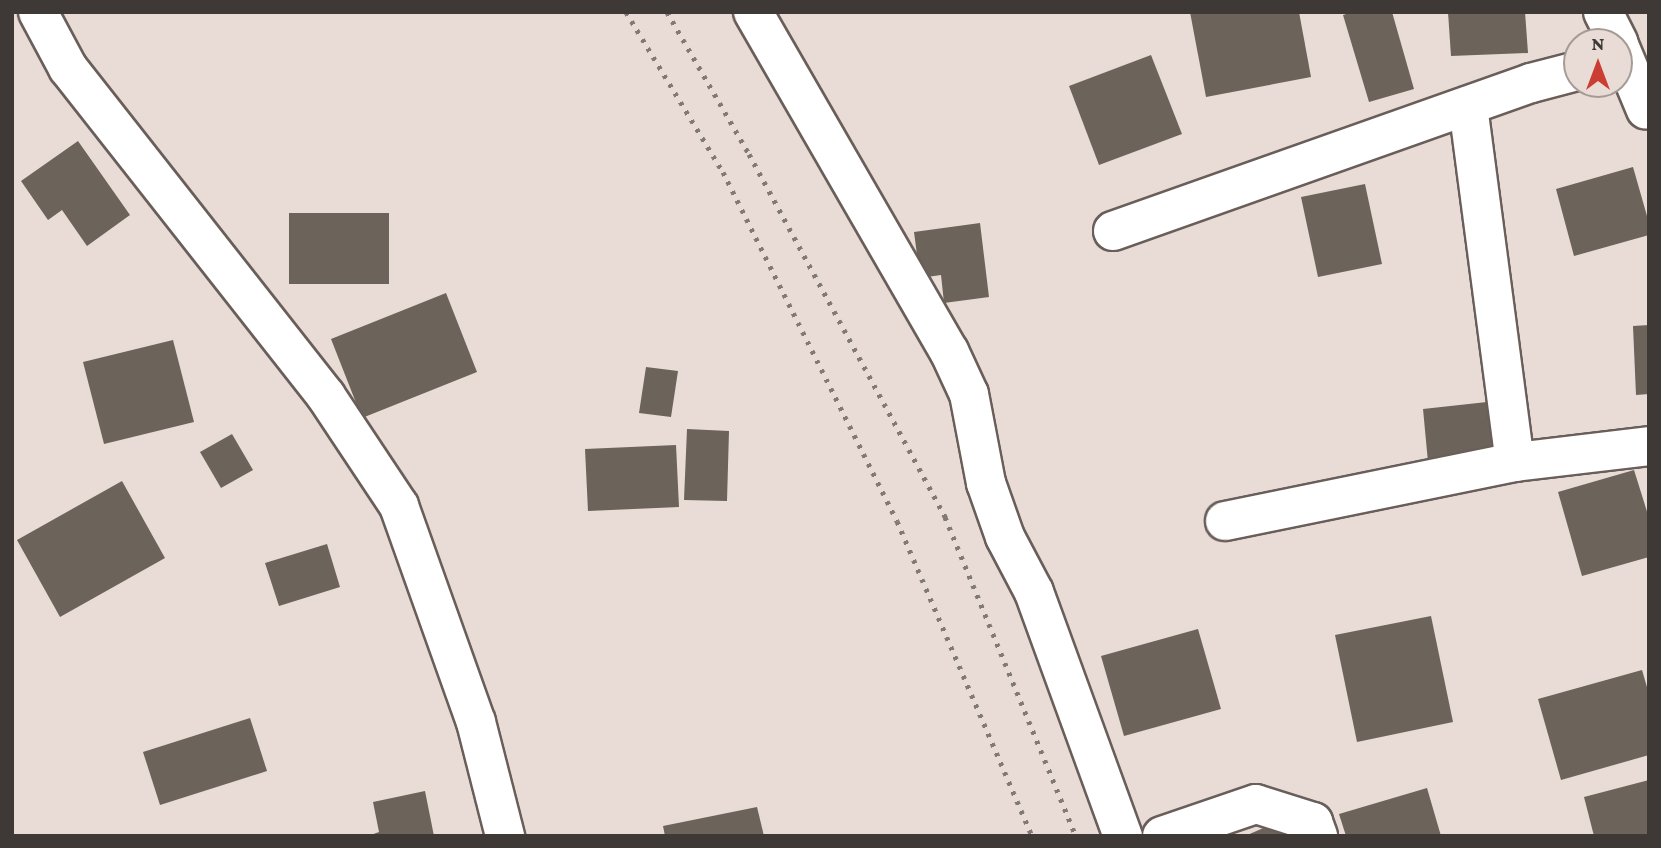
<!DOCTYPE html>
<html>
<head>
<meta charset="utf-8">
<style>
  body { margin:0 }
  #map { position:relative; width:1661px; height:848px; overflow:hidden; background:#e9dcd6; font-family:"Crimson Pro",serif }
  div>[style] { position:absolute }
  .building>* { inset:0; background:#6c635b }
  .roads { filter:drop-shadow(2px 0 #695e59) drop-shadow(-2px 0 #695e59) drop-shadow(0 2px #695e59) drop-shadow(0 -2px #695e59) }
  .street>* { height:38px; margin:-19px; padding:0 19px; transform-origin:19px; border-radius:19px; background:#fff }
  .rail>* { height:5px; margin-top:-2.5px; transform-origin:0; background:repeating-linear-gradient(90deg,#817975 0 3.5px,transparent 0 10.5px) }
  span { translate:-50% -50%; white-space:nowrap; text-align:center; line-height:1.15; -webkit-text-stroke:7px #e9dcd6; paint-order:stroke }
  .frame { position:absolute; inset:0; border:14px solid #3e3936; pointer-events:none }
  .north { position:absolute; left:1563px; top:28px; width:70px; height:70px; box-sizing:border-box; background:#e9dcd6; border:2px solid #a59b96; border-radius:50%; rotate:0deg; font-size:19px; font-weight:700; line-height:28px; text-align:center; color:#3e3936 }
  .north::after { content:''; display:block; margin:auto; width:24px; height:32px; background:#cb3d32; clip-path:polygon(50% 0,100% 100%,50% 72%,0 100%) }
</style>
</head>
<body>
<div id="map">
  <div class="building">
    <i style="clip-path:polygon(1190px 12px,1299px 12px,1311px 77px,1206px 97px)"></i>
    <i style="clip-path:polygon(1353px 12px,1392px 12px,1414px 89px,1369px 102px,1343px 15px)"></i>
    <i style="clip-path:polygon(1448px 12px,1525px 12px,1528px 53px,1451px 56px)"></i>
    <i style="clip-path:polygon(1151px 55px,1182px 134px,1099px 165px,1069px 86px)"></i>
    <i style="clip-path:polygon(78px 141px,130px 215px,87px 246px,62px 210px,48px 220px,21px 181px)"></i>
    <i style="clip-path:polygon(1633px 167px,1649px 223px,1649px 235px,1574px 256px,1556px 189px)"></i>
    <i style="clip-path:polygon(1365px 184px,1382px 264px,1318px 277px,1301px 197px)"></i>
    <i style="clip-path:polygon(289px 213px,389px 213px,389px 284px,289px 284px)"></i>
    <i style="clip-path:polygon(980px 223px,989px 297px,944px 303px,941px 275px,920px 278px,914px 232px)"></i>
    <i style="clip-path:polygon(446px 293px,477px 372px,362px 418px,331px 339px)"></i>
    <i style="clip-path:polygon(1649px 325px,1649px 394px,1636px 395px,1633px 326px)"></i>
    <i style="clip-path:polygon(173px 340px,194px 422px,104px 444px,83px 362px)"></i>
    <i style="clip-path:polygon(646px 367px,678px 371px,671px 417px,639px 413px)"></i>
    <i style="clip-path:polygon(1487px 402px,1493px 455px,1428px 462px,1423px 409px)"></i>
    <i style="clip-path:polygon(687px 429px,729px 431px,727px 501px,684px 500px)"></i>
    <i style="clip-path:polygon(232px 434px,253px 470px,221px 488px,200px 452px)"></i>
    <i style="clip-path:polygon(676px 445px,679px 507px,588px 511px,585px 449px)"></i>
    <i style="clip-path:polygon(1634px 470px,1649px 518px,1649px 557px,1582px 576px,1558px 492px)"></i>
    <i style="clip-path:polygon(122px 481px,165px 558px,60px 617px,17px 540px)"></i>
    <i style="clip-path:polygon(327px 544px,340px 587px,279px 606px,265px 563px)"></i>
    <i style="clip-path:polygon(1431px 616px,1453px 722px,1357px 742px,1335px 635px)"></i>
    <i style="clip-path:polygon(1198px 629px,1221px 709px,1124px 736px,1101px 656px)"></i>
    <i style="clip-path:polygon(1642px 670px,1649px 694px,1649px 755px,1561px 780px,1538px 699px)"></i>
    <i style="clip-path:polygon(250px 718px,267px 771px,160px 805px,143px 752px)"></i>
    <i style="clip-path:polygon(1649px 780px,1649px 836px,1594px 836px,1584px 797px)"></i>
    <i style="clip-path:polygon(1427px 788px,1441px 836px,1346px 836px,1339px 814px)"></i>
    <i style="clip-path:polygon(425px 791px,434px 836px,368px 836px,379px 832px,373px 802px)"></i>
    <i style="clip-path:polygon(757px 807px,764px 836px,665px 836px,663px 826px)"></i>
    <i style="clip-path:polygon(1277px 822px,1283px 836px,1245px 836px)"></i>
  </div>
  <div class="roads">
    <div class="street">
      <i style="left:38px;top:12px;width:64px;rotate:61.8deg"></i>
      <i style="left:68px;top:68px;width:417px;rotate:51.8deg"></i>
      <i style="left:326px;top:396px;width:132px;rotate:56.4deg"></i>
      <i style="left:399px;top:506px;width:229px;rotate:70.4deg"></i>
      <i style="left:476px;top:722px;width:118px;rotate:75.7deg"></i>
      <i style="left:753px;top:12px;width:392px;rotate:60deg"></i>
      <i style="left:949px;top:351px;width:47px;rotate:65.1deg"></i>
      <i style="left:969px;top:394px;width:91px;rotate:79.2deg"></i>
      <i style="left:986px;top:483px;width:57px;rotate:70.6deg"></i>
      <i style="left:1005px;top:537px;width:62px;rotate:62.2deg"></i>
      <i style="left:1034px;top:592px;width:260px;rotate:70deg"></i>
      <i style="left:1603px;top:12px;width:34px;rotate:63deg"></i>
      <i style="left:1619px;top:45px;width:70px;rotate:67.4deg"></i>
      <i style="left:1468px;top:106px;width:359px;rotate:82.5deg"></i>
      <i style="left:1113px;top:231px;width:443px;rotate:-19.5deg"></i>
      <i style="left:1531px;top:83px;width:48px;rotate:-14.6deg"></i>
      <i style="left:1225px;top:521px;width:296px;rotate:-11.5deg"></i>
      <i style="left:1515px;top:462px;width:135px;rotate:-6.8deg"></i>
      <i style="left:1162px;top:836px;width:99px;rotate:-18.8deg"></i>
      <i style="left:1256px;top:804px;width:60px;rotate:17.5deg"></i>
      <i style="left:1313px;top:822px;width:15px;rotate:70deg"></i>
    </div>
  </div>
  <div class="rail">
    <i style="left:626px;top:12px;width:187px;rotate:58.8deg"></i>
    <i style="left:723px;top:172px;width:390px;rotate:63.5deg"></i>
    <i style="left:897px;top:521px;width:343px;rotate:66.8deg"></i>
    <i style="left:667px;top:12px;width:164px;rotate:60deg"></i>
    <i style="left:749px;top:154px;width:413px;rotate:61.6deg"></i>
    <i style="left:945px;top:517px;width:345px;rotate:67.7deg"></i>
  </div>
  <div class="frame"></div>
  <div class="north">N</div>
</div>
</body>
</html>
